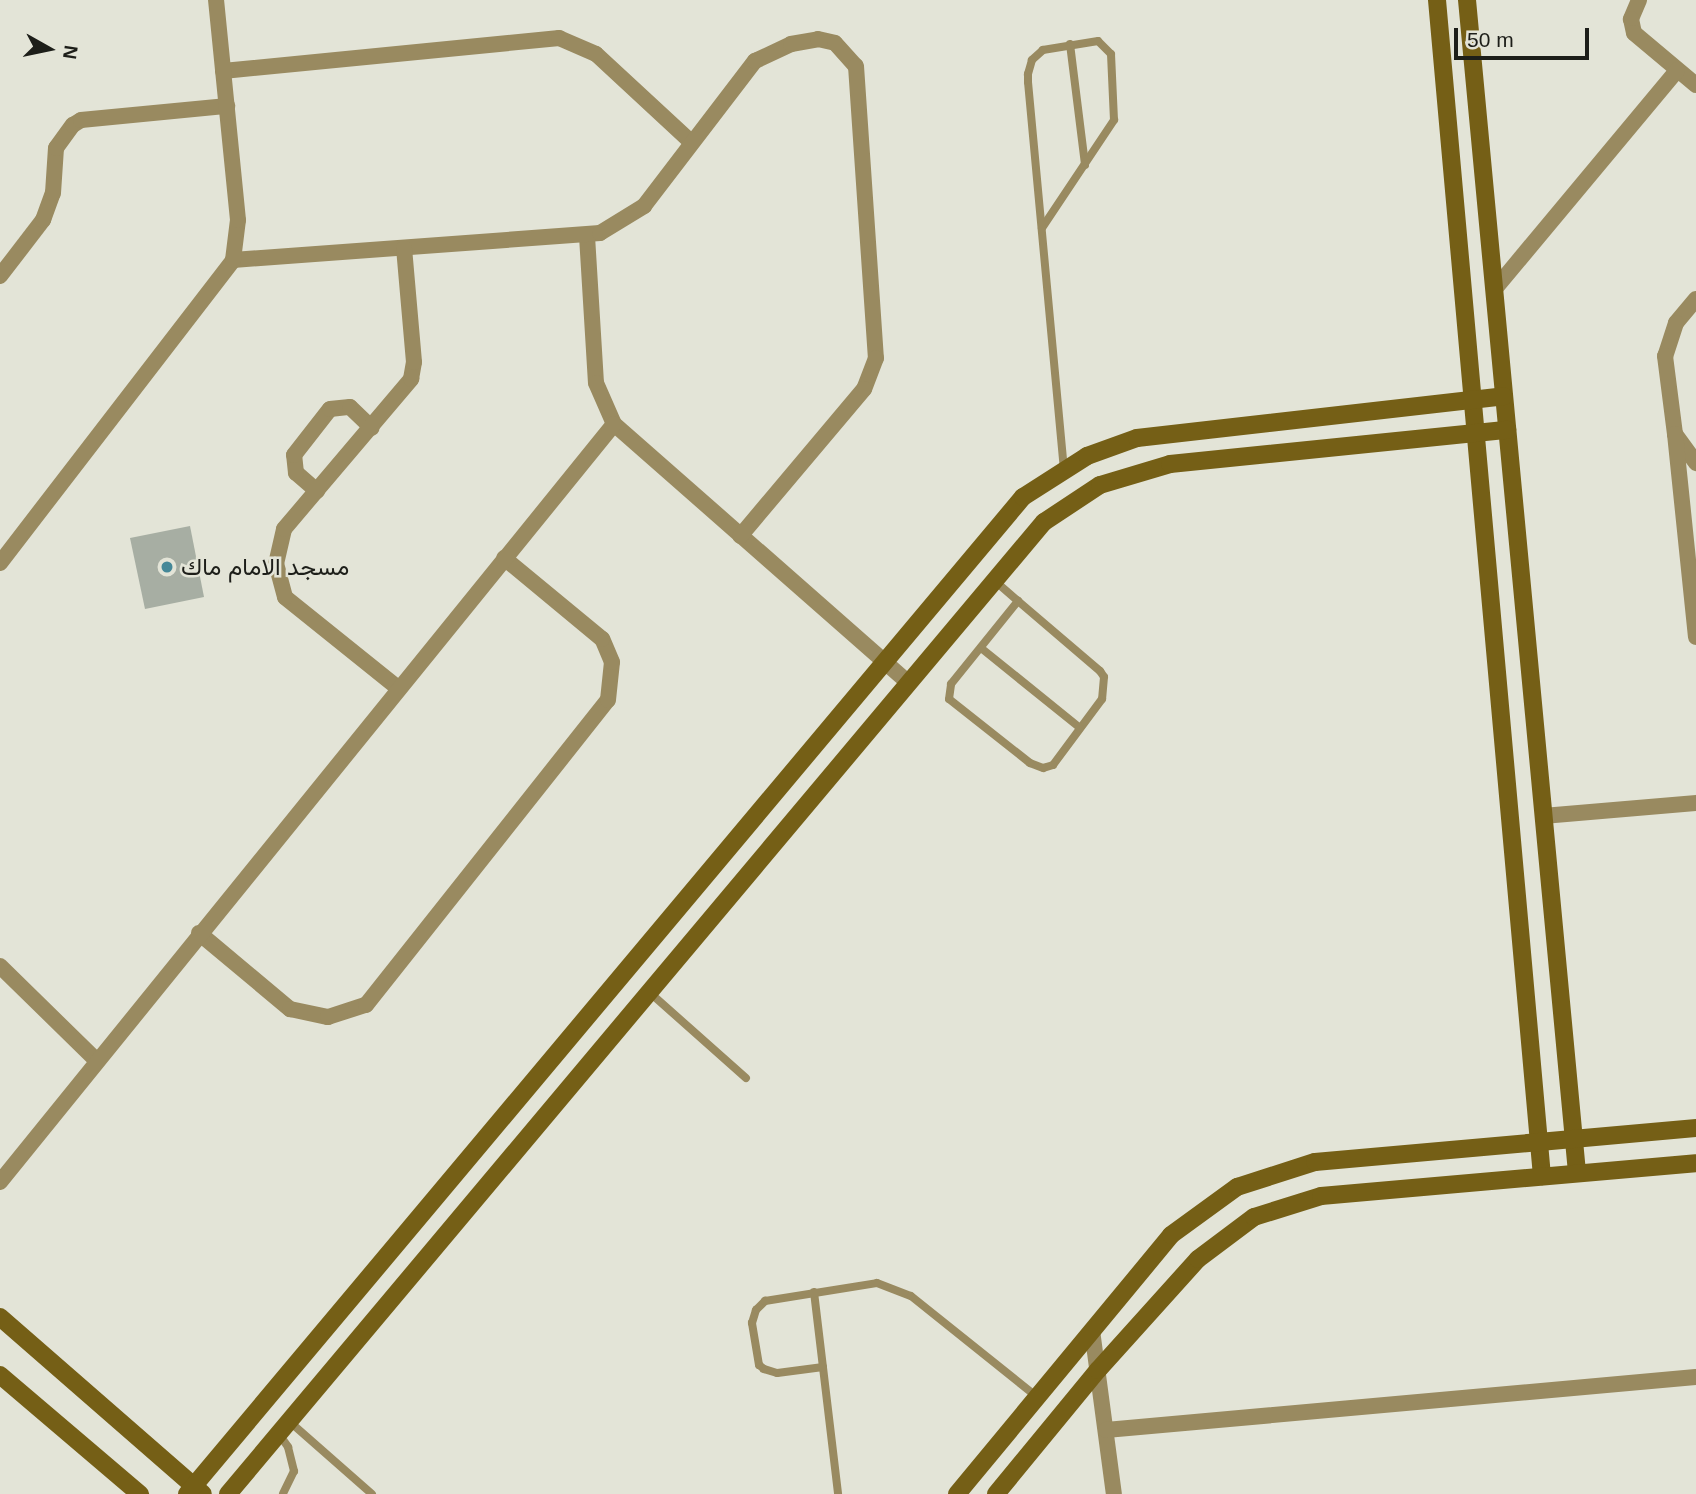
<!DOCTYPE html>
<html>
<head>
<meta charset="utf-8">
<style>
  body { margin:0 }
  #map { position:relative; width:1696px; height:1494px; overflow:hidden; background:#e3e4d7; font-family:Arial,Vazirmatn,sans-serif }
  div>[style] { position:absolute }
  .building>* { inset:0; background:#a7aea3 }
  .lane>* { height:8px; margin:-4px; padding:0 4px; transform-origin:4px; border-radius:4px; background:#998a60 }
  .street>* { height:16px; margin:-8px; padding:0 8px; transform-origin:8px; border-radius:8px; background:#998a60 }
  .secondary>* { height:18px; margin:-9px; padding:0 9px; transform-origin:9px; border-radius:9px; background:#755f16 }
  .dots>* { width:19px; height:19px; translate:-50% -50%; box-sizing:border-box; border:4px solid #e3e4d7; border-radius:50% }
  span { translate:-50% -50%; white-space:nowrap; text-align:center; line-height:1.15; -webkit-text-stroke:5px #e3e4d7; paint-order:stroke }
  .poi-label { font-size:24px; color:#1d1e19 }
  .left { translate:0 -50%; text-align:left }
  .north { position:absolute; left:14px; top:14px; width:70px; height:70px; -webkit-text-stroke:5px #e3e4d7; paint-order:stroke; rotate:99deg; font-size:19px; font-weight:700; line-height:28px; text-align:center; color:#1d1e19 }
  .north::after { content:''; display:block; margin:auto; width:24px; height:32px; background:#1d1e19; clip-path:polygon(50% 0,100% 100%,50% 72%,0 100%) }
  .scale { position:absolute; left:1454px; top:28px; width:135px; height:32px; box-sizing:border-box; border:4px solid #1d1e19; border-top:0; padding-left:9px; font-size:21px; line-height:24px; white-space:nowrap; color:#1d1e19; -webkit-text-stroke:5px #e3e4d7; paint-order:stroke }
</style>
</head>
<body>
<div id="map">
  <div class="building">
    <i style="clip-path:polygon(190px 526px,204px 597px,145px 609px,130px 538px)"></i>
  </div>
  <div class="lane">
    <i style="left:1070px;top:44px;width:122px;rotate:82.9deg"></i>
    <i style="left:1042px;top:228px;width:130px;rotate:-56.3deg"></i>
    <i style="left:1114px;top:120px;width:66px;rotate:-92.6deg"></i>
    <i style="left:1111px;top:54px;width:18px;rotate:-135deg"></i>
    <i style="left:1098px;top:41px;width:56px;rotate:170.7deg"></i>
    <i style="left:1043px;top:50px;width:15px;rotate:138deg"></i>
    <i style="left:1032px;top:60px;width:15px;rotate:106deg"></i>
    <i style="left:1028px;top:74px;width:8px;rotate:90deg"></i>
    <i style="left:1028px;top:82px;width:388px;rotate:84.7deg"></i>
    <i style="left:995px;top:581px;width:30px;rotate:41deg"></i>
    <i style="left:1018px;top:601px;width:108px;rotate:40.5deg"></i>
    <i style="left:1100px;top:671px;width:7px;rotate:56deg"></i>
    <i style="left:1104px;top:677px;width:22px;rotate:95deg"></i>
    <i style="left:1102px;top:699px;width:82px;rotate:126.6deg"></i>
    <i style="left:1053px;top:765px;width:10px;rotate:163deg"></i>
    <i style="left:1043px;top:768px;width:14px;rotate:-159deg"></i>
    <i style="left:1030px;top:763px;width:103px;rotate:-141.7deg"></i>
    <i style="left:949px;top:699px;width:15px;rotate:-82deg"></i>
    <i style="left:951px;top:684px;width:107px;rotate:-51.1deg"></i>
    <i style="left:981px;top:648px;width:127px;rotate:38.9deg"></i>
    <i style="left:648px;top:991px;width:131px;rotate:41.6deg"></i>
    <i style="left:814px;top:1292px;width:203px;rotate:83.2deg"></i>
    <i style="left:823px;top:1367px;width:46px;rotate:172.6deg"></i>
    <i style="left:777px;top:1373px;width:14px;rotate:-163deg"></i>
    <i style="left:764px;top:1369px;width:6px;rotate:-141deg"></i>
    <i style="left:759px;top:1365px;width:43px;rotate:-99.5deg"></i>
    <i style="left:752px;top:1323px;width:14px;rotate:-73deg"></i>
    <i style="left:756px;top:1310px;width:13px;rotate:-45deg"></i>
    <i style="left:765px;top:1301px;width:113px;rotate:-9.1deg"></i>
    <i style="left:877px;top:1283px;width:36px;rotate:21deg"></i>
    <i style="left:911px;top:1296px;width:161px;rotate:38.7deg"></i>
    <i style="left:290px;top:1422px;width:109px;rotate:41.3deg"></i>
    <i style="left:279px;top:1434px;width:16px;rotate:55deg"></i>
    <i style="left:288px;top:1447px;width:25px;rotate:76deg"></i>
    <i style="left:294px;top:1471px;width:25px;rotate:116deg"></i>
  </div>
  <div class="street">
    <i style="left:1639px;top:0;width:21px;rotate:113deg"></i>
    <i style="left:1631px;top:19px;width:14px;rotate:78deg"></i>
    <i style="left:1634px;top:33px;width:81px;rotate:40deg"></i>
    <i style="left:223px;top:71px;width:338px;rotate:-5.6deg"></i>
    <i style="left:559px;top:38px;width:40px;rotate:23.4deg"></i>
    <i style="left:596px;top:54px;width:129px;rotate:42.8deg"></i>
    <i style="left:587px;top:236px;width:147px;rotate:86.5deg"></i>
    <i style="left:596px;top:383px;width:45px;rotate:66.3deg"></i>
    <i style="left:614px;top:424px;width:390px;rotate:41.3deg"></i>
    <i style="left:233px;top:260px;width:368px;rotate:-4.2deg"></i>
    <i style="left:600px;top:233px;width:52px;rotate:-31.5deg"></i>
    <i style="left:644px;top:206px;width:183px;rotate:-52.6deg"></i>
    <i style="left:755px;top:61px;width:40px;rotate:-25deg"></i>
    <i style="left:791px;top:44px;width:27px;rotate:-10deg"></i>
    <i style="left:818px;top:39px;width:17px;rotate:13deg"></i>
    <i style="left:835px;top:43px;width:31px;rotate:48deg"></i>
    <i style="left:856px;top:66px;width:293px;rotate:86.1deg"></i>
    <i style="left:876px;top:358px;width:33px;rotate:111deg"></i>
    <i style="left:864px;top:389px;width:192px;rotate:130.1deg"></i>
    <i style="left:0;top:276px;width:71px;rotate:-52.5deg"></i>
    <i style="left:43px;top:220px;width:29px;rotate:-70deg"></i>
    <i style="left:53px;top:193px;width:45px;rotate:-86.2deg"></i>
    <i style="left:56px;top:148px;width:29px;rotate:-54deg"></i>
    <i style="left:73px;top:125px;width:9px;rotate:-32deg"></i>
    <i style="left:81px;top:120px;width:147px;rotate:-5.5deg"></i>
    <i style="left:1494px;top:290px;width:286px;rotate:-50.2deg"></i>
    <i style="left:1696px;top:299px;width:31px;rotate:130deg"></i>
    <i style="left:1676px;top:323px;width:35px;rotate:108deg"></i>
    <i style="left:1665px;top:356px;width:79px;rotate:82.7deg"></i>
    <i style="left:1675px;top:434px;width:36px;rotate:54deg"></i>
    <i style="left:1675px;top:434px;width:204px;rotate:84.1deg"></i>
    <i style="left:317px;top:491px;width:28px;rotate:-139deg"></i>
    <i style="left:296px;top:473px;width:18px;rotate:-96deg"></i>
    <i style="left:294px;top:455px;width:58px;rotate:-52deg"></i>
    <i style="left:330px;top:409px;width:20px;rotate:-6deg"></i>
    <i style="left:350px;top:407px;width:30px;rotate:44deg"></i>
    <i style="left:0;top:563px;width:382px;rotate:-52.4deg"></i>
    <i style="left:233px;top:260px;width:40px;rotate:-82.9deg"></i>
    <i style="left:238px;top:220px;width:221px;rotate:-95.7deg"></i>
    <i style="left:398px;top:688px;width:145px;rotate:-141.2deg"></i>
    <i style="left:285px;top:597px;width:34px;rotate:-105deg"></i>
    <i style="left:276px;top:564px;width:36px;rotate:-77deg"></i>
    <i style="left:284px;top:529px;width:197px;rotate:-49.7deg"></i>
    <i style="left:411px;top:379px;width:17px;rotate:-80deg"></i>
    <i style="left:414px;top:362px;width:114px;rotate:-95deg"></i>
    <i style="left:1543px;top:816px;width:154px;rotate:-4.9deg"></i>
    <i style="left:199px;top:933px;width:119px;rotate:39.9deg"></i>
    <i style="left:290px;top:1009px;width:39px;rotate:12deg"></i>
    <i style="left:328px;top:1017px;width:40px;rotate:-18deg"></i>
    <i style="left:366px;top:1005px;width:389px;rotate:-51.6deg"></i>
    <i style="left:608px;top:700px;width:38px;rotate:-84deg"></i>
    <i style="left:612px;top:662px;width:25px;rotate:-113deg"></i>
    <i style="left:602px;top:639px;width:127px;rotate:-140.4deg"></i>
    <i style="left:0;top:966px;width:134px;rotate:44.4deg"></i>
    <i style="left:0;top:1182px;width:975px;rotate:-50.99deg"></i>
    <i style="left:1092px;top:1330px;width:165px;rotate:82.4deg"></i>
    <i style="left:1106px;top:1430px;width:592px;rotate:-5.13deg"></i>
  </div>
  <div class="secondary">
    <i style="left:1437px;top:0;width:1181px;rotate:84.9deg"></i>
    <i style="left:1467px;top:0;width:1178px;rotate:84.64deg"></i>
    <i style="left:0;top:1317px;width:269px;rotate:41.1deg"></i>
    <i style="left:0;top:1375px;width:184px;rotate:40.4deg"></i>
    <i style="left:187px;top:1494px;width:1301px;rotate:-50.02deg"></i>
    <i style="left:1023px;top:497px;width:76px;rotate:-32.6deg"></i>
    <i style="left:1087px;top:456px;width:53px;rotate:-19.8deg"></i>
    <i style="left:1137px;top:438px;width:369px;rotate:-6.5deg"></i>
    <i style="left:228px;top:1494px;width:1269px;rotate:-49.99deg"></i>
    <i style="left:1044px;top:522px;width:67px;rotate:-33.5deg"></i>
    <i style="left:1100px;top:485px;width:73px;rotate:-16.7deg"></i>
    <i style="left:1170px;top:464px;width:339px;rotate:-5.8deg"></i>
    <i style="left:957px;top:1494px;width:336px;rotate:-50.4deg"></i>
    <i style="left:1171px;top:1235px;width:82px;rotate:-36deg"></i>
    <i style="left:1237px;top:1187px;width:82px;rotate:-17.8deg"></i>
    <i style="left:1315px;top:1162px;width:383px;rotate:-5.1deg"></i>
    <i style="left:996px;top:1494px;width:161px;rotate:-50.6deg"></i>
    <i style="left:1098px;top:1370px;width:149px;rotate:-48deg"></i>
    <i style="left:1198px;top:1259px;width:70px;rotate:-36.9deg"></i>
    <i style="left:1254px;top:1217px;width:70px;rotate:-17.4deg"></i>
    <i style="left:1321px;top:1196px;width:376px;rotate:-5deg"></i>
  </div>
  <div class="dots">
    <i style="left:167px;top:567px;background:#458898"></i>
  </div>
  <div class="poi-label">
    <span class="left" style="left:181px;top:567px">مسجد الامام ماك</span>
  </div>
  <div class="north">N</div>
  <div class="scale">50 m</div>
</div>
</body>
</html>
